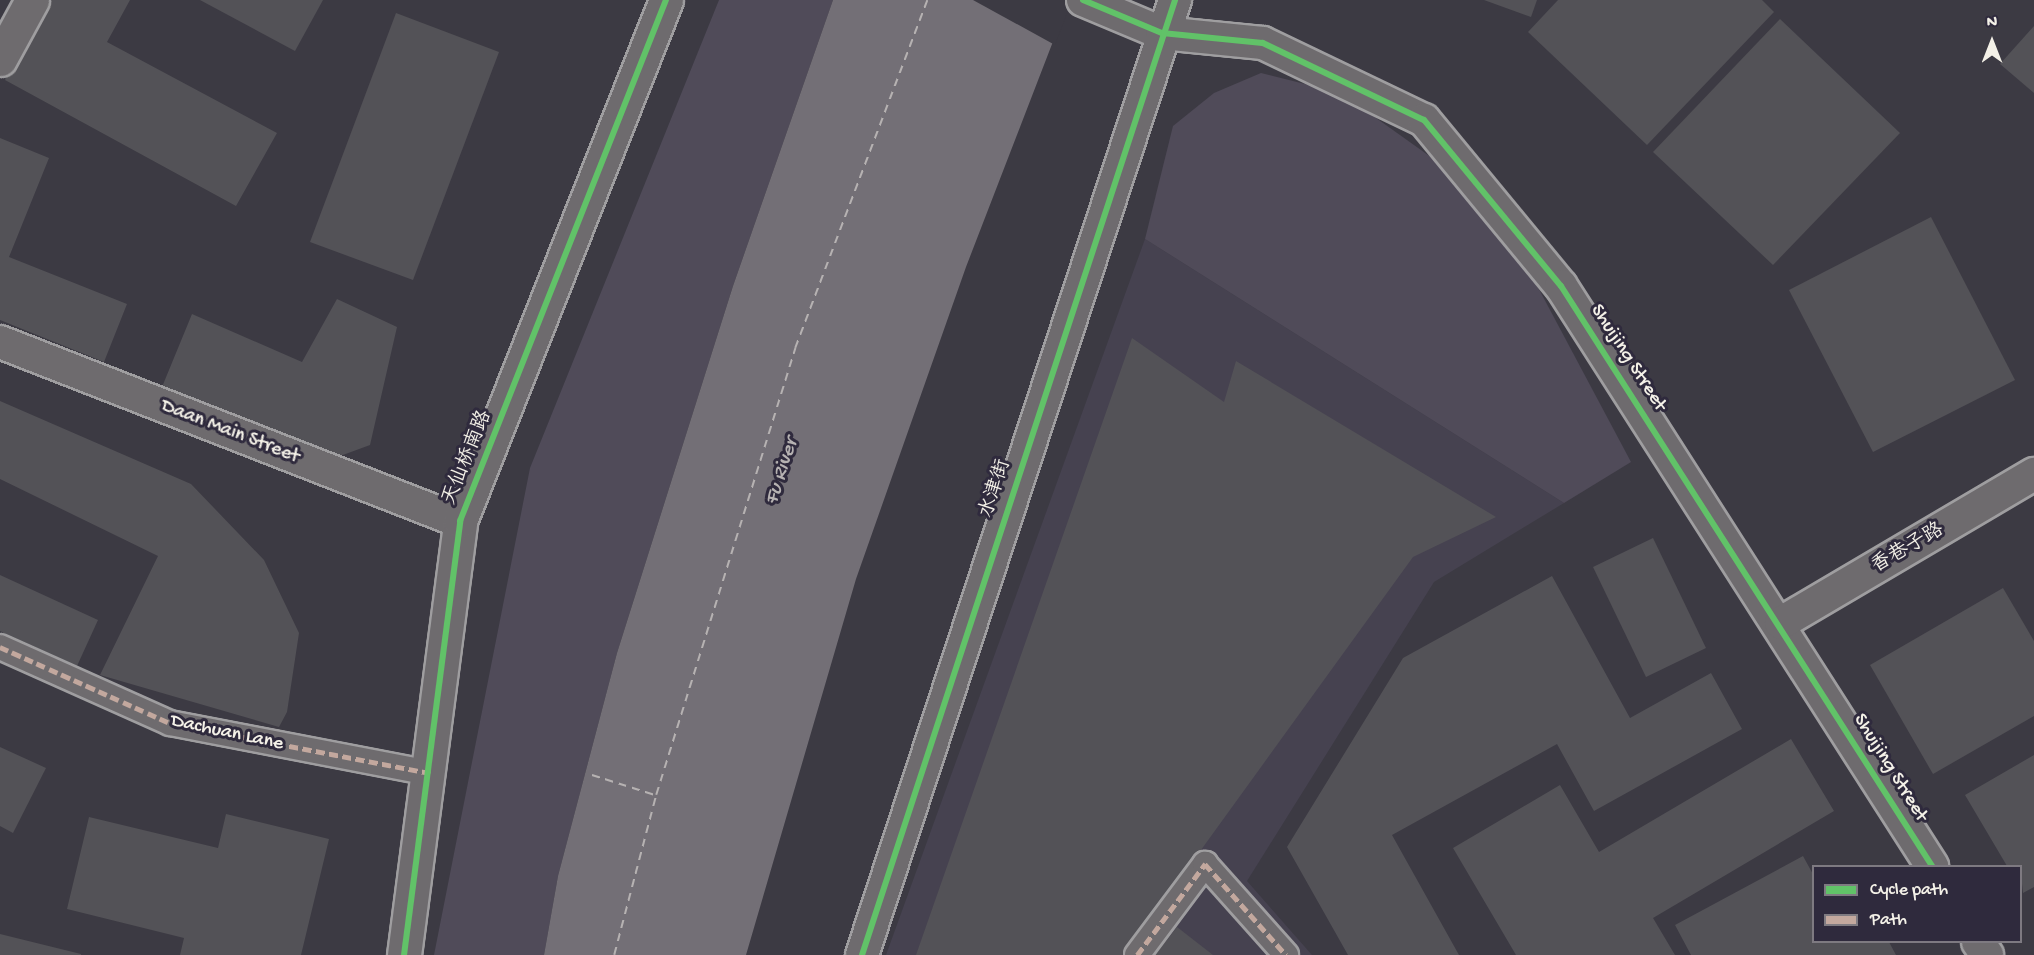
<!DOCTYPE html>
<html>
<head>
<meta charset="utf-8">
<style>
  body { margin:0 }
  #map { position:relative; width:2034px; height:955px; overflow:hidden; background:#3c3a43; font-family:"Gochi Hand","LXGW WenKai TC",sans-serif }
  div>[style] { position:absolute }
  .built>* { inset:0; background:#464250 }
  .green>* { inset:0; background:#504b59 }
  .water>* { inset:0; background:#736f76 }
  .pier>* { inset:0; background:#3c3a43 }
  .ferry>* { height:1.5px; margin-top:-0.75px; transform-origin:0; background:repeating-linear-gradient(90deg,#b6b2b2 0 8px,transparent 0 14px) }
  .building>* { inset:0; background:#535257 }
  .roads { filter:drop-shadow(2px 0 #9f9ea0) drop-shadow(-2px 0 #9f9ea0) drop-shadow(0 2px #9f9ea0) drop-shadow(0 -2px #9f9ea0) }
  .pedestrian>* { height:24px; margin:-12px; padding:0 12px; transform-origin:12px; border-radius:12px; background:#6e6b6e }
  .minor>* { height:32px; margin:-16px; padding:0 16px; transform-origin:16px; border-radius:16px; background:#6e6b6e }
  .tertiary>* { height:33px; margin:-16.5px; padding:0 16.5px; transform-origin:16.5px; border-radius:16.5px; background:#6e6b6e }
  .secondary>* { height:33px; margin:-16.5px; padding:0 16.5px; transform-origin:16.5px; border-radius:16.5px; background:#6e6b6e }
  .quiet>* { height:4.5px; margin-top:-2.25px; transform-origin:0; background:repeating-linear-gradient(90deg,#c3a89e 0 9px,transparent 0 13.5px) }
  .cycleway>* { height:6px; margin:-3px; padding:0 3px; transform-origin:3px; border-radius:3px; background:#61c268 }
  span { translate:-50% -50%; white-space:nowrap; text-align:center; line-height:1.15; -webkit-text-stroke:6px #2f2a3d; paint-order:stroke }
  .street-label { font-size:20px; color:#f4f1e8 }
  .water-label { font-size:21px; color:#b6b2b2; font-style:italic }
  .legend { position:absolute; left:1812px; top:865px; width:210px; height:78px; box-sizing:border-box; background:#2f2a3d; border:2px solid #7e7a81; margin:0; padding:8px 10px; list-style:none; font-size:18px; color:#f4f1e8 }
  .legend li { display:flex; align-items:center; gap:12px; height:30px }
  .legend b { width:30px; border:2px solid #7e7a81 }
  .north { position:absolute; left:1962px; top:12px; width:60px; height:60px; -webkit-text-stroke:4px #2f2a3d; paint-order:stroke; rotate:0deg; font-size:16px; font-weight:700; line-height:24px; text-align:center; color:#f4f1e8 }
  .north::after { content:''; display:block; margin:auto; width:21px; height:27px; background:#f4f1e8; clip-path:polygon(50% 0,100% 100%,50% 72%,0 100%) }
</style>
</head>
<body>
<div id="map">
  <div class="built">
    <i style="clip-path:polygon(1145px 239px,1564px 503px,1434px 582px,1247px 881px,1312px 955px,886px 955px)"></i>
  </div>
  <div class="green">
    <i style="clip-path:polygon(719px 0,833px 0,733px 286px,617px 653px,558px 876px,544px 955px,434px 955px,530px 468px)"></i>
    <i style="clip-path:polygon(1261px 73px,1341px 93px,1435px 160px,1525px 263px,1631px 462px,1564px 503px,1145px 239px,1173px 126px,1214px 93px)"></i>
  </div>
  <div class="water">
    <i style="clip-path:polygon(833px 0,1069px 0,966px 267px,856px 579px,746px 955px,544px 955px,558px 876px,617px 653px,733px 286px)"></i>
  </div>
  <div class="pier">
    <i style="clip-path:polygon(973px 0,1072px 0,1055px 45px)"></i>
  </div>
  <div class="ferry">
    <i style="left:592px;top:775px;width:66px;rotate:17.6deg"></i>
    <i style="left:614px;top:955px;width:165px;rotate:-75.3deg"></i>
    <i style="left:656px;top:795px;width:468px;rotate:-72.7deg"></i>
    <i style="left:795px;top:348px;width:372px;rotate:-69.2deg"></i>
  </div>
  <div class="building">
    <i style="clip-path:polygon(49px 0,130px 0,107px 42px,277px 133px,236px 206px,5px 80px)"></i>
    <i style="clip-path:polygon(200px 0,323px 0,295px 51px)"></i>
    <i style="clip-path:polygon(1484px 0,1537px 0,1531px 17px)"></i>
    <i style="clip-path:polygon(1558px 0,1762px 0,1774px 12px,1647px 145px,1528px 32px)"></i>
    <i style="clip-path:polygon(396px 13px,499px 52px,413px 280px,310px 242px)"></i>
    <i style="clip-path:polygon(1780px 19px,1900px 133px,1773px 265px,1653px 152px)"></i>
    <i style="clip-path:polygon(2034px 26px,2034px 93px,2000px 64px)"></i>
    <i style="clip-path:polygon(0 138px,49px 158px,9px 257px,127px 304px,104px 362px,0 320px)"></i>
    <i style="clip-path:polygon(1931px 217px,2015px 380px,1873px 452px,1789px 290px)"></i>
    <i style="clip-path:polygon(337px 299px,397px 327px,370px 445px,332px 459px,162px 387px,192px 314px,302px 362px)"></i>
    <i style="clip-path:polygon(1132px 338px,1224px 402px,1236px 361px,1496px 517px,1413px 557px,1125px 955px,916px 955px)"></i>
    <i style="clip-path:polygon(0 401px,191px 484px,264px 560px,299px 633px,287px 712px,279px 727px,100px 675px,158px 556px,0 479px)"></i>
    <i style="clip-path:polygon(1653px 538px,1706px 648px,1646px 677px,1593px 567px)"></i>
    <i style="clip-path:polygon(0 575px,98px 620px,77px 666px,0 631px)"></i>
    <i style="clip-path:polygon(1552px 576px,1630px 718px,1711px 673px,1742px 729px,1594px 811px,1557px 744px,1392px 835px,1459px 955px,1348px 955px,1287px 847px,1403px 658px)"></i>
    <i style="clip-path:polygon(2003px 588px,2034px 641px,2034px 716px,1933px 774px,1870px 665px)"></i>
    <i style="clip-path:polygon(1791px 739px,1834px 811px,1653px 918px,1675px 955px,1516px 955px,1453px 848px,1560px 785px,1599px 852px)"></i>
    <i style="clip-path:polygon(0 747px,46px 768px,13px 833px,0 826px)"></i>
    <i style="clip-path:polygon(2034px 755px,2034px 887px,2023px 893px,2020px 866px,2007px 866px,1965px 795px)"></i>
    <i style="clip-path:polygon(226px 814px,329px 839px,301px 955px,180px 955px,184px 938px,67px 909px,89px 817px,218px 848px)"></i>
    <i style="clip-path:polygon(1803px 856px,1814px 876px,1814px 942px,1889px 942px,1896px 955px,1691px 955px,1675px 925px)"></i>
    <i style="clip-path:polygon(1177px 927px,1213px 955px,1155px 955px)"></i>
    <i style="clip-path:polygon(0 934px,81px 954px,81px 955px,0 955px)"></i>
  </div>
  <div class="roads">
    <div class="pedestrian">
      <i style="left:0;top:647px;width:186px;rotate:24.1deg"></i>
      <i style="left:170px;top:723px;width:265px;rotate:10.9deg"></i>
      <i style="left:1137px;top:955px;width:114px;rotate:-53.2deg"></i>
      <i style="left:1205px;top:864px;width:122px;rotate:48.3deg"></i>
    </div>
    <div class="minor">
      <i style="left:1083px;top:0;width:86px;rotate:22.7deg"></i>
      <i style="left:1162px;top:33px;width:101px;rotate:5.7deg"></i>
      <i style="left:1263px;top:43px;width:178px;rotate:25.6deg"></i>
      <i style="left:1424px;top:120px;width:215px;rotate:50.5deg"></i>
      <i style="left:1561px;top:286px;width:689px;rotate:57.39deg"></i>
      <i style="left:0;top:342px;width:494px;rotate:21.3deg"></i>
      <i style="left:1781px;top:623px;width:294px;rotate:-30.5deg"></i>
      <i style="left:1978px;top:942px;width:16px;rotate:55deg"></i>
      <i style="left:862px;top:955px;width:1005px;rotate:-71.85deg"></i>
    </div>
    <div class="tertiary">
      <i style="left:0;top:59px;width:67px;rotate:-61.5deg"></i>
    </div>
    <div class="secondary">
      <i style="left:404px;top:955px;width:438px;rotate:-82.6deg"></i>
      <i style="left:460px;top:521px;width:560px;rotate:-68.43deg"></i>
    </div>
  </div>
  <div class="quiet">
    <i style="left:0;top:647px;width:186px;rotate:24.1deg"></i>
    <i style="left:170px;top:723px;width:265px;rotate:10.9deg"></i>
    <i style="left:1137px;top:955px;width:114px;rotate:-53.2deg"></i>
    <i style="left:1205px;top:864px;width:122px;rotate:48.3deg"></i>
  </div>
  <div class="cycleway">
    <i style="left:1083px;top:0;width:86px;rotate:22.7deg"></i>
    <i style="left:1162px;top:33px;width:101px;rotate:5.7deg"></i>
    <i style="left:1263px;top:43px;width:178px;rotate:25.6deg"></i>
    <i style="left:1424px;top:120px;width:215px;rotate:50.5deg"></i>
    <i style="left:1561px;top:286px;width:689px;rotate:57.39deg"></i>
    <i style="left:404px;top:955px;width:438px;rotate:-82.6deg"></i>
    <i style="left:460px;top:521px;width:560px;rotate:-68.43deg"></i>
    <i style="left:862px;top:955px;width:1005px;rotate:-71.85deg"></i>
  </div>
  <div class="street-label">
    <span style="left:1628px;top:358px;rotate:57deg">Shuijing Street</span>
    <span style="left:230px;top:432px;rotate:21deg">Daan Main Street</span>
    <span style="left:468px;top:458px;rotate:-68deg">天仙桥南路</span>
    <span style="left:996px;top:489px;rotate:-72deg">水津街</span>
    <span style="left:1908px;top:549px;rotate:-30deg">香巷子路</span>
    <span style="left:227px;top:733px;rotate:12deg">Dachuan Lane</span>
    <span style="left:1890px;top:768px;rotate:58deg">Shuijing Street</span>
  </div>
  <div class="water-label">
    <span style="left:783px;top:472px;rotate:-72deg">Fu River</span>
  </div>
  <ul class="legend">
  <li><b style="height:8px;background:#61c268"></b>Cycle path</li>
  <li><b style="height:8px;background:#c3a89e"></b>Path</li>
  </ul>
  <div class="north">N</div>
</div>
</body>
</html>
